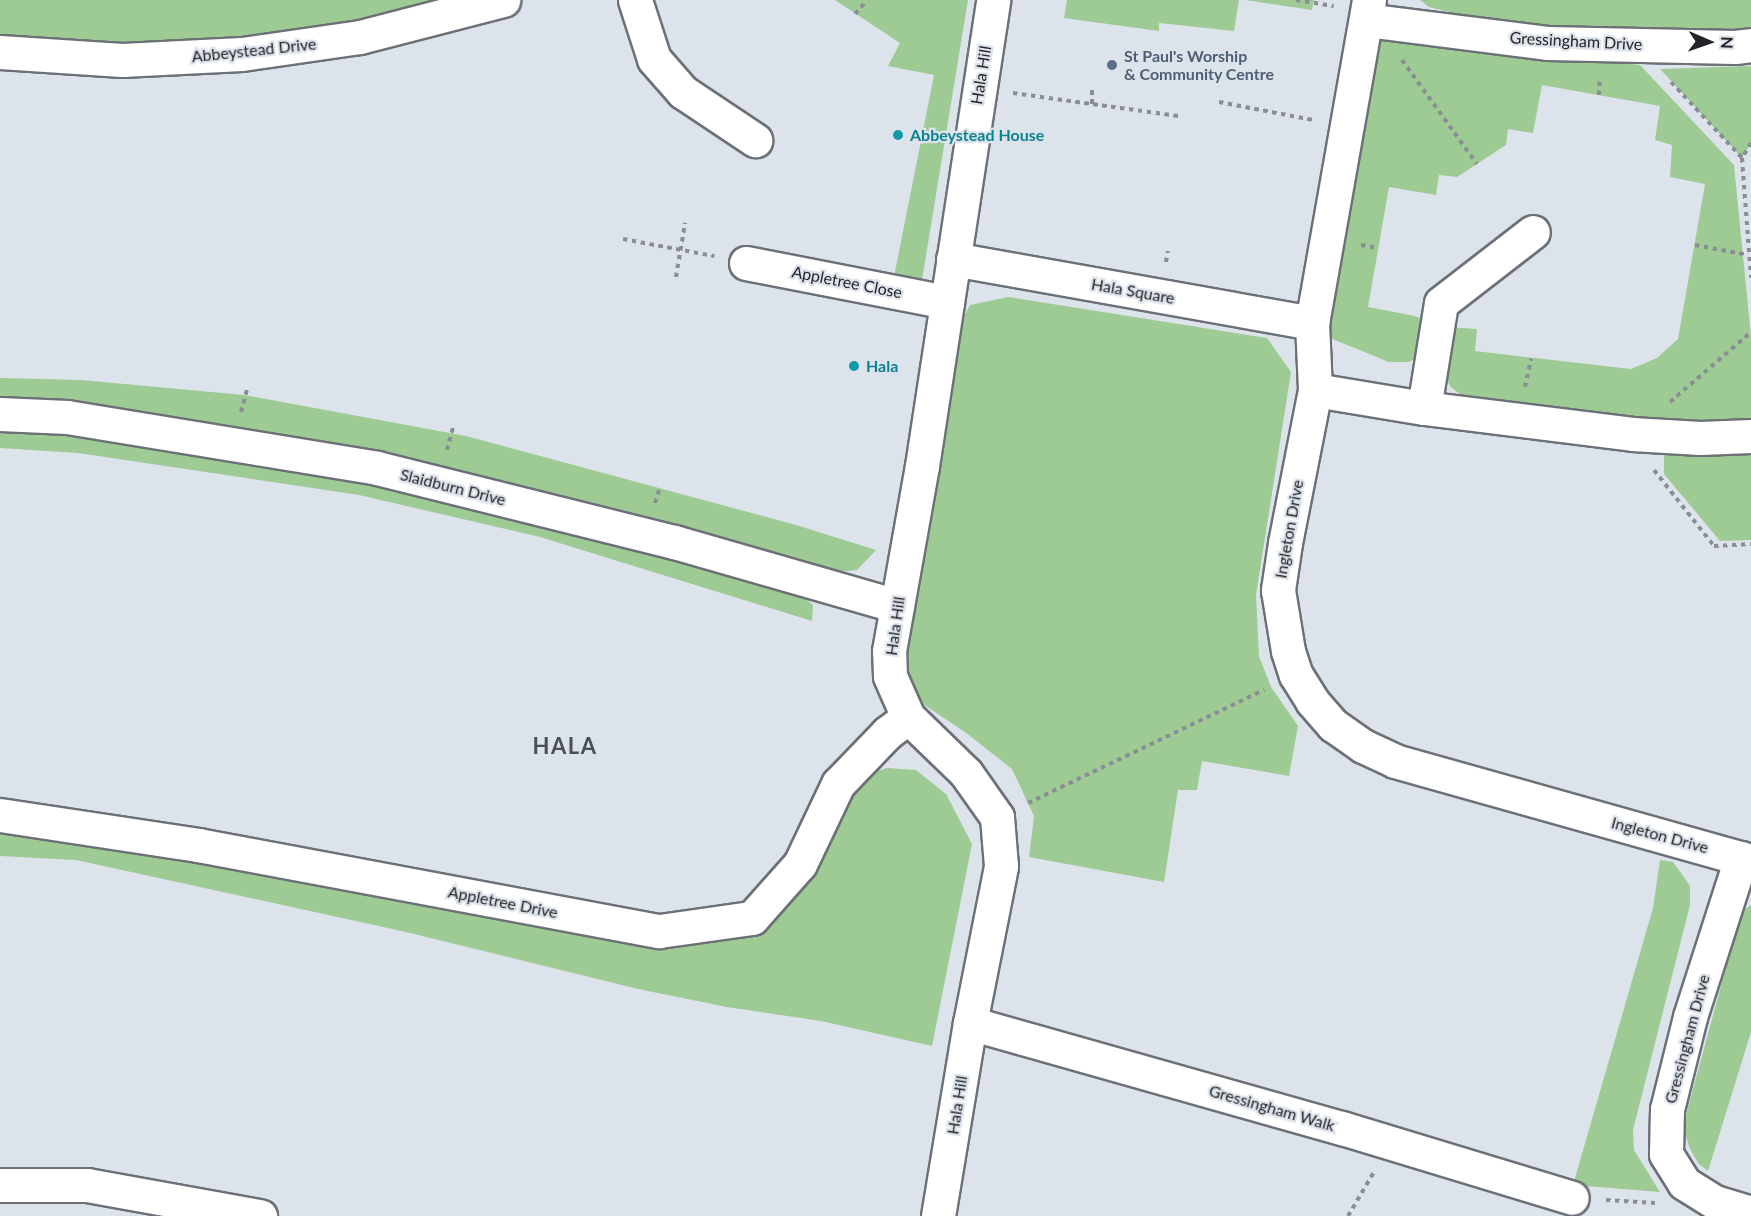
<!DOCTYPE html>
<html>
<head>
<meta charset="utf-8">
<style>
  body { margin:0 }
  #map { position:relative; width:1751px; height:1216px; overflow:hidden; background:#dde3eb; font-family:Lato,sans-serif }
  div>[style] { position:absolute }
  .green>* { inset:0; background:#9eca94 }
  .path>* { height:4px; margin-top:-2px; transform-origin:0; background:repeating-linear-gradient(90deg,#8a8e94 0 4.5px,transparent 0 9px) }
  .roads { filter:drop-shadow(2px 0 #6c7178) drop-shadow(-2px 0 #6c7178) drop-shadow(0 2px #6c7178) drop-shadow(0 -2px #6c7178) }
  .minor>* { height:33px; margin:-16.5px; padding:0 16.5px; transform-origin:16.5px; border-radius:16.5px; background:#fff }
  .dots>* { width:16px; height:16px; translate:-50% -50%; box-sizing:border-box; border:3px solid #dde3eb; border-radius:50% }
  span { translate:-50% -50%; white-space:nowrap; text-align:center; line-height:1.15; -webkit-text-stroke:4.5px #dde3eb; paint-order:stroke }
  .street-label { font-size:16px; color:#222427 }
  .service-label { font-size:16px; color:#4e5e75; font-weight:700 }
  .left { translate:0 -50%; text-align:left }
  .culture-label { font-size:16px; color:#0d838f; font-weight:700 }
  .district-label { font-size:22px; color:#4a4f56; font-weight:700; letter-spacing:1.5px }
  .north { position:absolute; left:1679px; top:12px; width:60px; height:60px; -webkit-text-stroke:4px #dde3eb; paint-order:stroke; rotate:92deg; font-size:16px; font-weight:700; line-height:24px; text-align:center; color:#222427 }
  .north::after { content:''; display:block; margin:auto; width:21px; height:27px; background:#222427; clip-path:polygon(50% 0,100% 100%,50% 72%,0 100%) }
</style>
</head>
<body>
<div id="map">
  <div class="green">
    <i style="clip-path:polygon(0 0,462px 0,239px 41px,122px 49px,0 39px)"></i>
    <i style="clip-path:polygon(835px 0,968px 0,922px 280px,893px 282px,934px 75px,888px 66px,900px 43px)"></i>
    <i style="clip-path:polygon(1067px 0,1239px 0,1234px 31px,1159px 23px,1159px 31px,1064px 18px)"></i>
    <i style="clip-path:polygon(1245px 0,1314px 0,1312px 10px)"></i>
    <i style="clip-path:polygon(1420px 0,1751px 0,1751px 32px,1575px 30px,1481px 20px,1429px 7px)"></i>
    <i style="clip-path:polygon(1386px 37px,1640px 65px,1734px 165px,1751px 336px,1751px 422px,1623px 418px,1473px 399px,1461px 395px,1451px 387px,1445px 377px,1446px 327px,1477px 329px,1475px 351px,1631px 369px,1657px 358px,1678px 339px,1705px 184px,1670px 177px,1672px 145px,1655px 140px,1660px 106px,1542px 85px,1533px 133px,1508px 129px,1506px 145px,1457px 177px,1439px 175px,1436px 195px,1389px 187px,1368px 307px,1415px 316px,1432px 323px,1426px 355px,1408px 362px,1389px 362px,1330px 338px,1324px 329px,1375px 45px)"></i>
    <i style="clip-path:polygon(1751px 66px,1751px 143px,1742px 158px,1660px 69px)"></i>
    <i style="clip-path:polygon(1008px 297px,1267px 338px,1291px 372px,1256px 595px,1259px 656px,1271px 687px,1298px 726px,1289px 776px,1202px 761px,1197px 790px,1178px 790px,1164px 882px,1029px 857px,1034px 816px,1012px 769px,965px 732px,914px 698px,904px 657px,955px 333px,970px 305px)"></i>
    <i style="clip-path:polygon(0 378px,81px 380px,244px 395px,466px 436px,796px 525px,876px 550px,857px 570px,838px 572px,395px 454px,246px 432px,0 401px)"></i>
    <i style="clip-path:polygon(0 425px,59px 426px,379px 476px,790px 588px,813px 605px,812px 621px,540px 537px,359px 495px,78px 453px,0 448px)"></i>
    <i style="clip-path:polygon(1664px 453px,1751px 453px,1751px 540px,1720px 541px,1664px 474px)"></i>
    <i style="clip-path:polygon(887px 768px,916px 770px,946px 794px,972px 844px,932px 1046px,821px 1021px,727px 1007px,638px 989px,406px 932px,76px 860px,0 856px,0 815px,659px 931px,752px 918px,838px 784px)"></i>
    <i style="clip-path:polygon(1660px 860px,1673px 862px,1681px 873px,1690px 886px,1690px 905px,1633px 1130px,1634px 1150px,1660px 1192px,1573px 1185px,1653px 908px)"></i>
    <i style="clip-path:polygon(1751px 905px,1751px 1032px,1708px 1171px,1698px 1163px,1690px 1149px,1685px 1133px,1686px 1115px,1737px 927px,1745px 909px)"></i>
  </div>
  <div class="path">
    <i style="left:1296px;top:0;width:38px;rotate:9deg"></i>
    <i style="left:855px;top:14px;width:18px;rotate:-49deg"></i>
    <i style="left:1402px;top:60px;width:128px;rotate:54.2deg"></i>
    <i style="left:1671px;top:82px;width:104px;rotate:46.9deg"></i>
    <i style="left:1013px;top:93px;width:167px;rotate:7.9deg"></i>
    <i style="left:1599px;top:95px;width:17px;rotate:-87deg"></i>
    <i style="left:1219px;top:102px;width:96px;rotate:10.8deg"></i>
    <i style="left:1092px;top:104px;width:15px;rotate:-90deg"></i>
    <i style="left:1751px;top:143px;width:17px;rotate:121deg"></i>
    <i style="left:1742px;top:158px;width:120px;rotate:85.7deg"></i>
    <i style="left:623px;top:239px;width:93px;rotate:10.6deg"></i>
    <i style="left:1361px;top:245px;width:17px;rotate:10deg"></i>
    <i style="left:1695px;top:245px;width:54px;rotate:10.7deg"></i>
    <i style="left:1166px;top:262px;width:11px;rotate:-80deg"></i>
    <i style="left:676px;top:277px;width:55px;rotate:-80.5deg"></i>
    <i style="left:1525px;top:387px;width:29px;rotate:-78deg"></i>
    <i style="left:1670px;top:402px;width:107px;rotate:-40.8deg"></i>
    <i style="left:241px;top:412px;width:23px;rotate:-75deg"></i>
    <i style="left:447px;top:450px;width:23px;rotate:-75deg"></i>
    <i style="left:1654px;top:470px;width:97px;rotate:51.7deg"></i>
    <i style="left:1714px;top:546px;width:37px;rotate:-3deg"></i>
    <i style="left:655px;top:503px;width:14px;rotate:-73deg"></i>
    <i style="left:1028px;top:803px;width:262px;rotate:-25.6deg"></i>
    <i style="left:1606px;top:1200px;width:49px;rotate:3.5deg"></i>
    <i style="left:1348px;top:1216px;width:51px;rotate:-59.4deg"></i>
  </div>
  <div class="roads">
    <div class="minor">
      <i style="left:635px;top:0;width:62px;rotate:72.1deg"></i>
      <i style="left:654px;top:59px;width:44px;rotate:48.7deg"></i>
      <i style="left:683px;top:92px;width:87px;rotate:33.7deg"></i>
      <i style="left:1369px;top:0;width:328px;rotate:100deg"></i>
      <i style="left:1312px;top:323px;width:67px;rotate:87.4deg"></i>
      <i style="left:1315px;top:390px;width:156px;rotate:101.1deg"></i>
      <i style="left:1285px;top:543px;width:48px;rotate:98.5deg"></i>
      <i style="left:1278px;top:590px;width:62px;rotate:80.7deg"></i>
      <i style="left:1288px;top:651px;width:25px;rotate:72deg"></i>
      <i style="left:1296px;top:675px;width:31px;rotate:58deg"></i>
      <i style="left:1312px;top:701px;width:32px;rotate:49deg"></i>
      <i style="left:1333px;top:725px;width:37px;rotate:35deg"></i>
      <i style="left:1363px;top:746px;width:35px;rotate:25deg"></i>
      <i style="left:1395px;top:761px;width:370px;rotate:15.7deg"></i>
      <i style="left:1366px;top:20px;width:182px;rotate:7.2deg"></i>
      <i style="left:1547px;top:43px;width:188px;rotate:1.2deg"></i>
      <i style="left:1735px;top:47px;width:16px;rotate:-7deg"></i>
      <i style="left:0;top:52px;width:122px;rotate:3.8deg"></i>
      <i style="left:122px;top:60px;width:120px;rotate:-2.9deg"></i>
      <i style="left:242px;top:54px;width:119px;rotate:-8.2deg"></i>
      <i style="left:360px;top:37px;width:148px;rotate:-14.5deg"></i>
      <i style="left:953px;top:259px;width:365px;rotate:10.1deg"></i>
      <i style="left:746px;top:263px;width:205px;rotate:11deg"></i>
      <i style="left:1315px;top:390px;width:110px;rotate:9.4deg"></i>
      <i style="left:1424px;top:408px;width:210px;rotate:7.1deg"></i>
      <i style="left:1632px;top:434px;width:68px;rotate:3.4deg"></i>
      <i style="left:1700px;top:438px;width:51px;rotate:-2.2deg"></i>
      <i style="left:1424px;top:408px;width:106px;rotate:-80.8deg"></i>
      <i style="left:1441px;top:303px;width:116px;rotate:-37.7deg"></i>
      <i style="left:0;top:414px;width:67px;rotate:2.6deg"></i>
      <i style="left:67px;top:417px;width:314px;rotate:9.3deg"></i>
      <i style="left:377px;top:468px;width:306px;rotate:14deg"></i>
      <i style="left:674px;top:542px;width:232px;rotate:16deg"></i>
      <i style="left:0;top:815px;width:200px;rotate:8.6deg"></i>
      <i style="left:198px;top:845px;width:469px;rotate:10.6deg"></i>
      <i style="left:659px;top:931px;width:94px;rotate:-8deg"></i>
      <i style="left:752px;top:918px;width:72px;rotate:-48.4deg"></i>
      <i style="left:800px;top:864px;width:89px;rotate:-64.6deg"></i>
      <i style="left:838px;top:784px;width:71px;rotate:-46.1deg"></i>
      <i style="left:887px;top:733px;width:26px;rotate:-37deg"></i>
      <i style="left:1741px;top:858px;width:167px;rotate:107.8deg"></i>
      <i style="left:1690px;top:1017px;width:95px;rotate:104deg"></i>
      <i style="left:1667px;top:1109px;width:45px;rotate:91.3deg"></i>
      <i style="left:1666px;top:1154px;width:34px;rotate:58deg"></i>
      <i style="left:1684px;top:1183px;width:36px;rotate:32deg"></i>
      <i style="left:1715px;top:1202px;width:38px;rotate:17deg"></i>
      <i style="left:970px;top:1023px;width:387px;rotate:15.8deg"></i>
      <i style="left:1342px;top:1128px;width:240px;rotate:16.9deg"></i>
      <i style="left:0;top:1185px;width:87px"></i>
      <i style="left:87px;top:1185px;width:176px;rotate:10.2deg"></i>
      <i style="left:938px;top:1216px;width:196px;rotate:-80.6deg"></i>
      <i style="left:970px;top:1023px;width:160px;rotate:-78.8deg"></i>
      <i style="left:1001px;top:866px;width:49px;rotate:-94.7deg"></i>
      <i style="left:997px;top:817px;width:54px;rotate:-125.2deg"></i>
      <i style="left:966px;top:773px;width:81px;rotate:-136deg"></i>
      <i style="left:908px;top:717px;width:45px;rotate:-113.7deg"></i>
      <i style="left:890px;top:676px;width:25px;rotate:-92deg"></i>
      <i style="left:889px;top:651px;width:188px;rotate:-79.9deg"></i>
      <i style="left:922px;top:466px;width:471px;rotate:-81.3deg"></i>
    </div>
  </div>
  <div class="dots">
    <i style="left:1112px;top:65px;background:#5c6f8a"></i>
    <i style="left:898px;top:135px;background:#0f9aa8"></i>
    <i style="left:854px;top:366px;background:#0f9aa8"></i>
  </div>
  <div class="street-label">
    <span style="left:1576px;top:41px;rotate:3deg">Gressingham Drive</span>
    <span style="left:254px;top:50px;rotate:-6deg">Abbeystead Drive</span>
    <span style="left:981px;top:75px;rotate:-81deg">Hala Hill</span>
    <span style="left:847px;top:282px;rotate:11deg">Appletree Close</span>
    <span style="left:1133px;top:291px;rotate:10deg">Hala Square</span>
    <span style="left:453px;top:487px;rotate:14deg">Slaidburn Drive</span>
    <span style="left:1289px;top:529px;rotate:-80deg">Ingleton Drive</span>
    <span style="left:895px;top:626px;rotate:-82deg">Hala Hill</span>
    <span style="left:1660px;top:835px;rotate:15deg">Ingleton Drive</span>
    <span style="left:503px;top:902px;rotate:11deg">Appletree Drive</span>
    <span style="left:1687px;top:1039px;rotate:-75deg">Gressingham Drive</span>
    <span style="left:957px;top:1105px;rotate:-81deg">Hala Hill</span>
    <span style="left:1272px;top:1108px;rotate:16deg">Gressingham Walk</span>
  </div>
  <div class="service-label">
    <span class="left" style="left:1124px;top:65px">St Paul's Worship<br>&amp; Community Centre</span>
  </div>
  <div class="culture-label">
    <span class="left" style="left:910px;top:135px">Abbeystead House</span>
    <span class="left" style="left:866px;top:366px">Hala</span>
  </div>
  <div class="district-label">
    <span style="left:565px;top:746px">HALA</span>
  </div>
  <div class="north">N</div>
</div>
</body>
</html>
